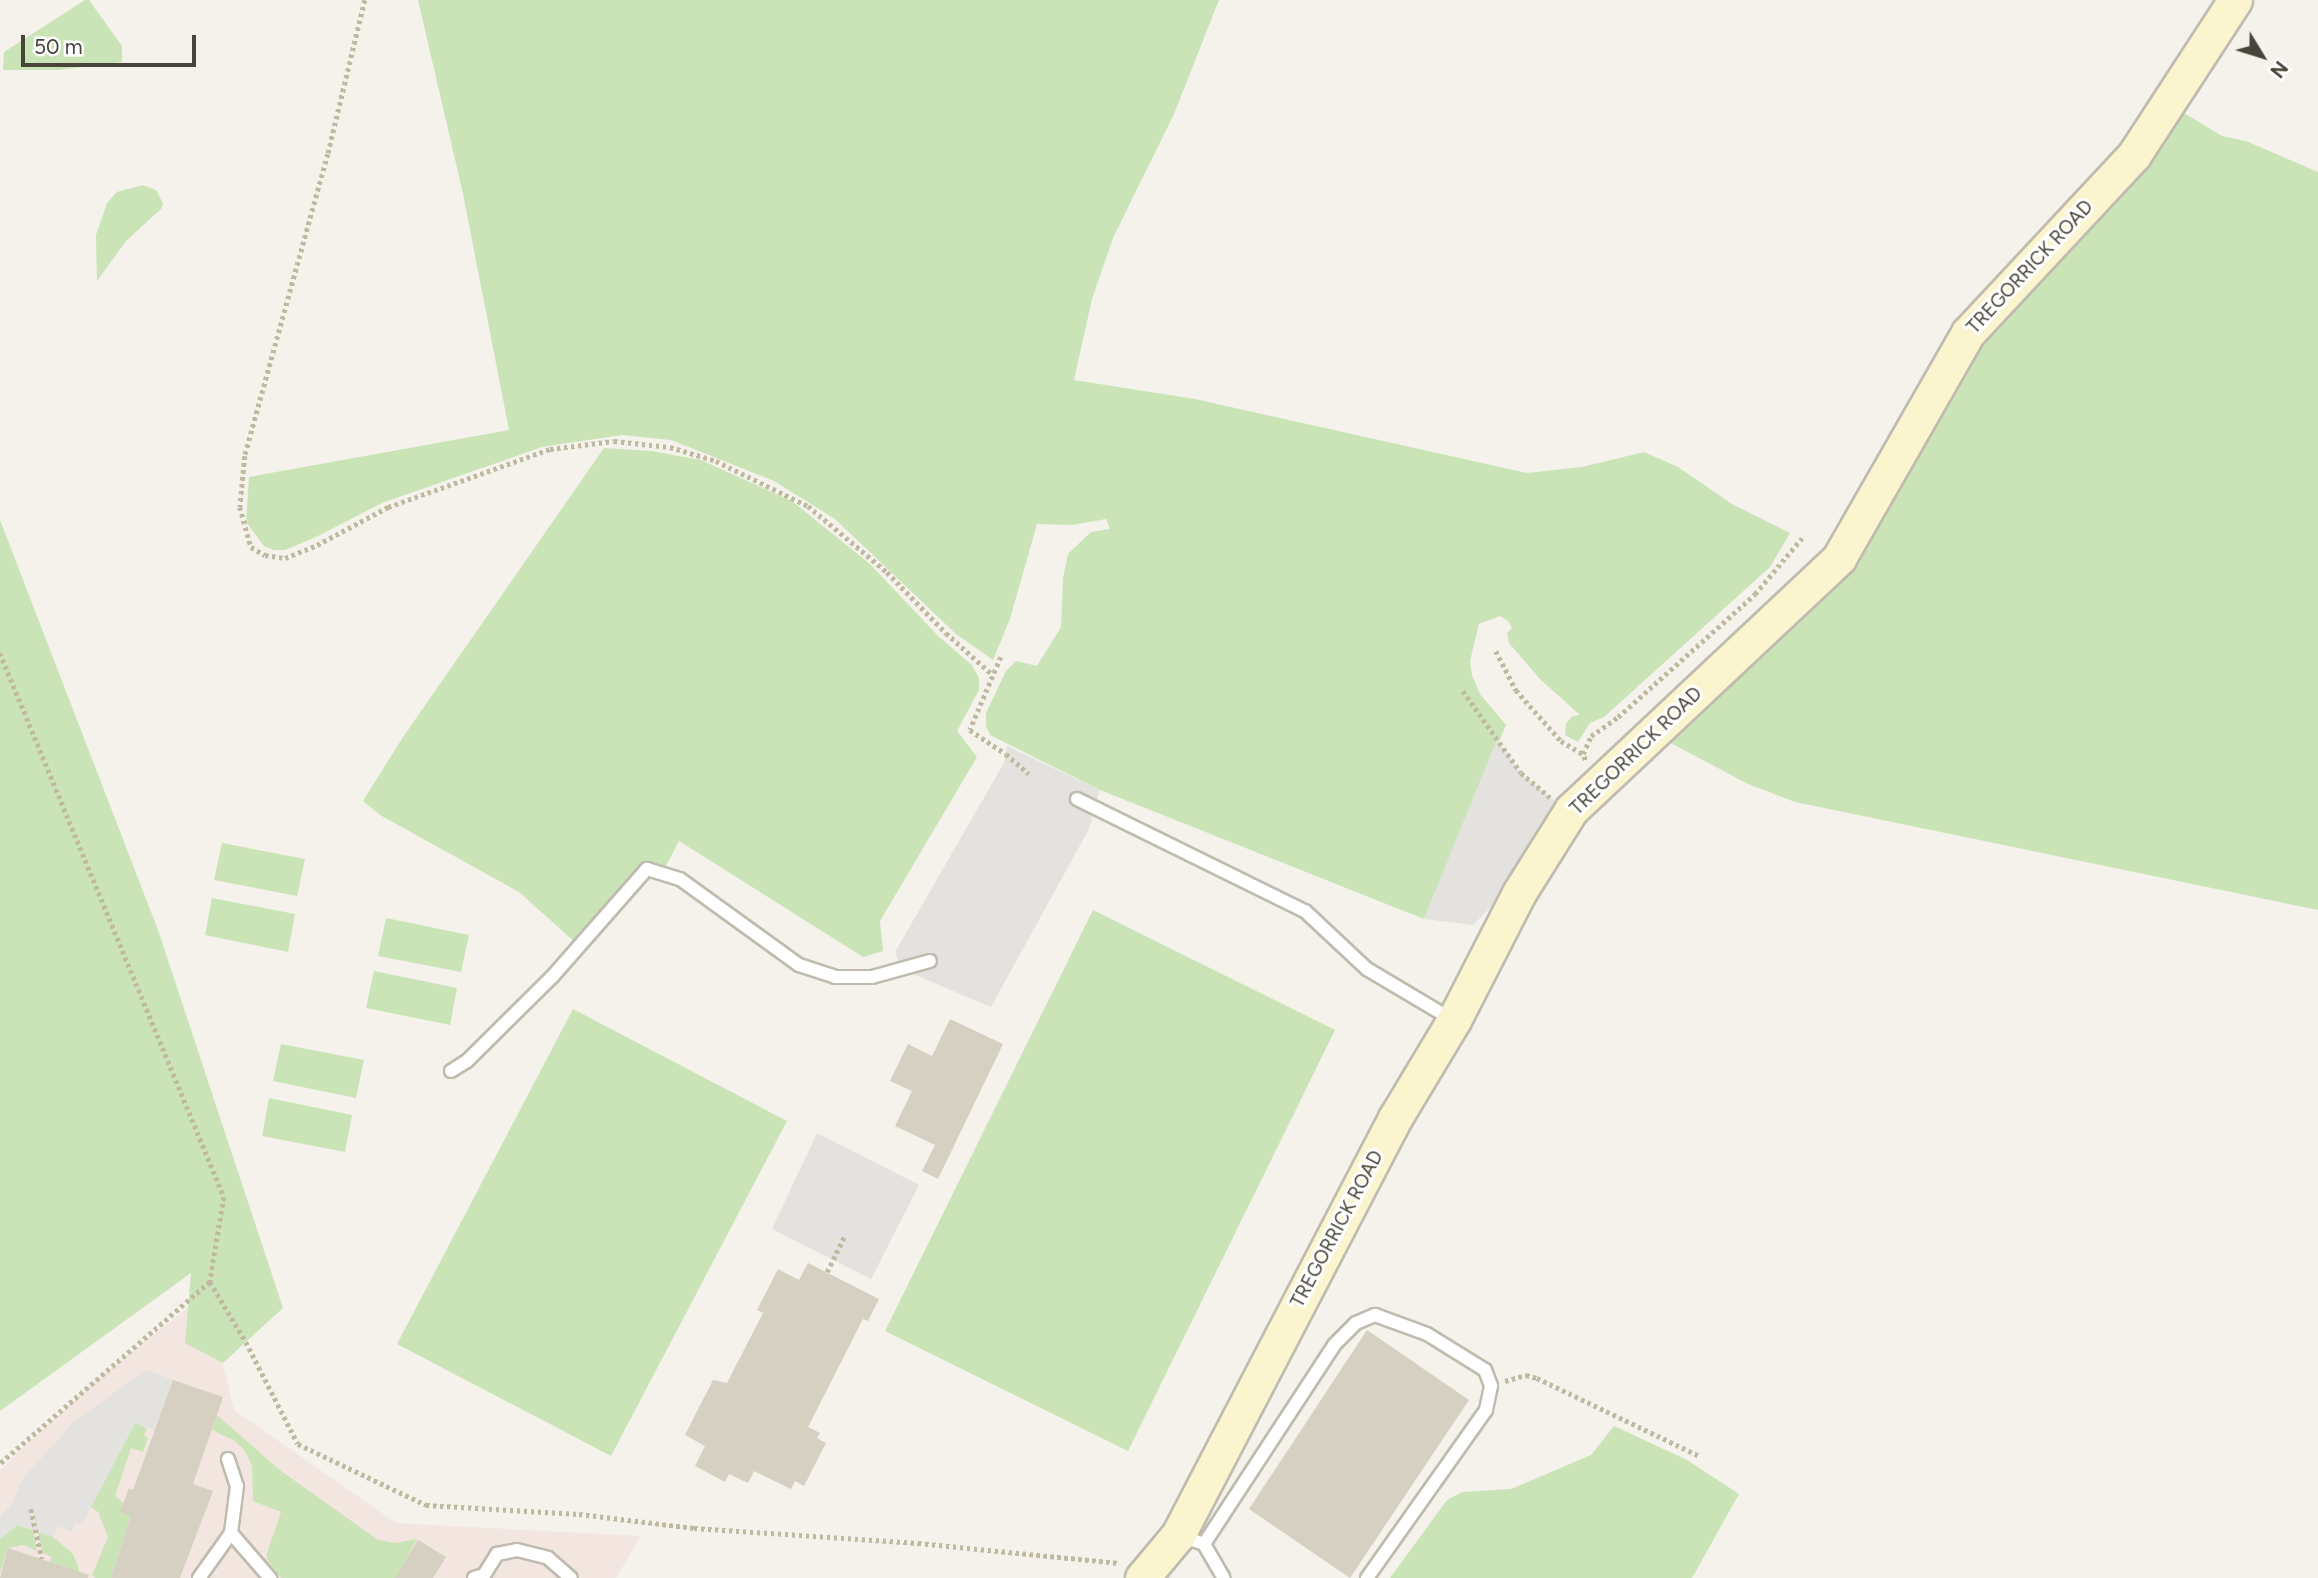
<!DOCTYPE html>
<html>
<head>
<meta charset="utf-8">
<style>
  body { margin:0 }
  #map { position:relative; width:2318px; height:1578px; overflow:hidden; background:#f4f2eb; font-family:Figtree,sans-serif }
  div>[style] { position:absolute }
  .medical>* { inset:0; background:#f3e5e0 }
  .green>* { inset:0; background:#cae4b8 }
  .parking>* { inset:0; background:#e3e2df }
  .building>* { inset:0; background:#d5d0c1 }
  .path>* { height:4.5px; margin-top:-2.25px; transform-origin:0; background:repeating-linear-gradient(90deg,#bfb9a1 0 3.5px,transparent 0 7px) }
  .roads { filter:drop-shadow(2px 0 #bfbbae) drop-shadow(-2px 0 #bfbbae) drop-shadow(0 2px #bfbbae) drop-shadow(0 -2px #bfbbae) }
  .lane>* { height:12px; margin:-6px; padding:0 6px; transform-origin:6px; border-radius:6px; background:#fff }
  .secondary>* { height:33px; margin:-16.5px; padding:0 16.5px; transform-origin:16.5px; border-radius:16.5px; background:#faf5cf }
  span { translate:-50% -50%; white-space:nowrap; text-align:center; line-height:1.15; -webkit-text-stroke:6px #fff; paint-order:stroke }
  .street-label { font-size:19px; color:#484439 }
  .north { position:absolute; left:2227px; top:21px; width:70px; height:70px; -webkit-text-stroke:5px #fff; paint-order:stroke; rotate:128deg; font-size:19px; font-weight:700; line-height:28px; text-align:center; color:#484439 }
  .north::after { content:''; display:block; margin:auto; width:24px; height:32px; background:#484439; clip-path:polygon(50% 0,100% 100%,50% 72%,0 100%) }
  .scale { position:absolute; left:21px; top:35px; width:175px; height:32px; box-sizing:border-box; border:4px solid #484439; border-top:0; padding-left:9px; font-size:21px; line-height:24px; white-space:nowrap; color:#484439; -webkit-text-stroke:5px #fff; paint-order:stroke }
</style>
</head>
<body>
<div id="map">
  <div class="medical">
    <i style="clip-path:polygon(206px 1293px,234px 1410px,396px 1523px,641px 1536px,616px 1578px,0 1578px,0 1470px,91px 1384px)"></i>
  </div>
  <div class="green">
    <i style="clip-path:polygon(85px 0,89px 0,122px 46px,122px 62px,58px 70px,3px 70px,4px 52px)"></i>
    <i style="clip-path:polygon(418px 0,1219px 0,1174px 114px,1113px 238px,1092px 299px,1074px 380px,1195px 399px,1527px 473px,1582px 467px,1644px 452px,1678px 467px,1732px 504px,1790px 533px,1770px 567px,1604px 717px,1590px 723px,1578px 742px,1565px 735px,1566px 724px,1572px 716px,1580px 715px,1540px 679px,1509px 643px,1507px 633px,1512px 628px,1508px 621px,1500px 616px,1479px 624px,1470px 661px,1472px 675px,1480px 694px,1506px 725px,1424px 919px,1100px 790px,990px 735px,986px 726px,986px 713px,1006px 671px,1016px 661px,1037px 666px,1061px 627px,1063px 578px,1068px 554px,1091px 532px,1110px 529px,1106px 519px,1072px 525px,1037px 524px,1010px 619px,993px 660px,956px 634px,835px 519px,774px 481px,671px 440px,622px 435px,542px 447px,382px 503px,316px 537px,285px 550px,274px 550px,264px 546px,246px 522px,249px 477px,509px 430px,463px 194px)"></i>
    <i style="clip-path:polygon(2174px 107px,2222px 136px,2246px 141px,2318px 172px,2318px 910px,1795px 802px,1748px 784px,1665px 740px,1759px 655px,1976px 345px)"></i>
    <i style="clip-path:polygon(143px 185px,156px 190px,163px 203px,162px 208px,126px 241px,97px 281px,96px 235px,107px 203px,117px 192px)"></i>
    <i style="clip-path:polygon(604px 448px,652px 451px,701px 460px,792px 501px,870px 564px,938px 636px,972px 665px,979px 678px,979px 690px,957px 731px,977px 757px,880px 921px,883px 951px,863px 957px,679px 841px,666px 866px,653px 864px,577px 944px,519px 892px,380px 815px,363px 801px,403px 737px)"></i>
    <i style="clip-path:polygon(0 520px,158px 930px,283px 1308px,223px 1363px,185px 1343px,191px 1273px,0 1411px)"></i>
    <i style="clip-path:polygon(222px 843px,305px 859px,297px 896px,214px 880px)"></i>
    <i style="clip-path:polygon(212px 898px,295px 914px,288px 952px,205px 935px)"></i>
    <i style="clip-path:polygon(1093px 910px,1335px 1030px,1128px 1451px,885px 1331px)"></i>
    <i style="clip-path:polygon(386px 918px,469px 935px,461px 972px,378px 956px)"></i>
    <i style="clip-path:polygon(374px 971px,457px 988px,450px 1025px,366px 1008px)"></i>
    <i style="clip-path:polygon(573px 1009px,787px 1121px,611px 1456px,397px 1344px)"></i>
    <i style="clip-path:polygon(281px 1044px,364px 1060px,356px 1098px,273px 1081px)"></i>
    <i style="clip-path:polygon(269px 1098px,352px 1115px,345px 1152px,262px 1136px)"></i>
    <i style="clip-path:polygon(217px 1415px,281px 1471px,378px 1540px,396px 1543px,417px 1539px,396px 1578px,281px 1578px,267px 1559px,267px 1553px,281px 1512px,253px 1501px,252px 1466px,245px 1451px,235px 1441px,212px 1430px)"></i>
    <i style="clip-path:polygon(135px 1423px,147px 1428px,144px 1435px,148px 1438px,143px 1452px,131px 1448px,115px 1496px,123px 1503px,121px 1512px,131px 1516px,111px 1578px,95px 1578px,92px 1575px,108px 1537px,98px 1512px,91px 1507px)"></i>
    <i style="clip-path:polygon(1614px 1426px,1687px 1460px,1739px 1494px,1692px 1578px,1390px 1578px,1447px 1500px,1462px 1492px,1511px 1489px,1591px 1455px)"></i>
    <i style="clip-path:polygon(17px 1525px,32px 1529px,37px 1551px,23px 1545px,8px 1548px,0 1573px,0 1539px)"></i>
    <i style="clip-path:polygon(38px 1531px,53px 1537px,73px 1554px,79px 1570px,77px 1578px,66px 1578px,69px 1568px,50px 1562px,52px 1557px,43px 1553px)"></i>
  </div>
  <div class="parking">
    <i style="clip-path:polygon(1497px 739px,1521px 773px,1557px 803px,1498px 900px,1473px 925px,1424px 919px)"></i>
    <i style="clip-path:polygon(1007px 746px,1100px 790px,1089px 829px,991px 1007px,901px 969px,895px 952px,1004px 763px)"></i>
    <i style="clip-path:polygon(817px 1133px,919px 1185px,871px 1279px,772px 1229px)"></i>
    <i style="clip-path:polygon(146px 1370px,173px 1380px,155px 1430px,135px 1423px,83px 1522px,75px 1524px,71px 1532px,59px 1526px,53px 1537px,17px 1525px,0 1539px,0 1518px,12px 1503px,23px 1478px,75px 1421px)"></i>
  </div>
  <div class="building">
    <i style="clip-path:polygon(950px 1019px,1003px 1044px,938px 1179px,922px 1171px,935px 1145px,895px 1126px,912px 1091px,890px 1081px,908px 1044px,932px 1056px)"></i>
    <i style="clip-path:polygon(808px 1263px,879px 1299px,868px 1321px,863px 1319px,808px 1427px,820px 1433px,817px 1438px,826px 1443px,804px 1486px,795px 1481px,791px 1489px,754px 1471px,748px 1483px,729px 1474px,725px 1482px,695px 1466px,705px 1446px,685px 1435px,713px 1380px,727px 1383px,763px 1313px,757px 1310px,778px 1269px,799px 1280px)"></i>
    <i style="clip-path:polygon(1367px 1330px,1469px 1400px,1350px 1578px,1249px 1509px)"></i>
    <i style="clip-path:polygon(173px 1380px,223px 1397px,193px 1484px,213px 1491px,180px 1578px,111px 1578px,131px 1516px,120px 1512px,129px 1488px,133px 1490px)"></i>
    <i style="clip-path:polygon(418px 1540px,446px 1557px,433px 1578px,395px 1578px)"></i>
    <i style="clip-path:polygon(8px 1548px,89px 1575px,88px 1578px,0 1578px)"></i>
  </div>
  <div class="path">
    <i style="left:365px;top:0;width:158px;rotate:103.5deg"></i>
    <i style="left:328px;top:154px;width:313px;rotate:105.4deg"></i>
    <i style="left:245px;top:456px;width:51px;rotate:95.6deg"></i>
    <i style="left:240px;top:507px;width:41px;rotate:74.6deg"></i>
    <i style="left:251px;top:547px;width:16px;rotate:30deg"></i>
    <i style="left:265px;top:555px;width:20px;rotate:9deg"></i>
    <i style="left:285px;top:558px;width:35px;rotate:-22deg"></i>
    <i style="left:317px;top:545px;width:81px;rotate:-28.2deg"></i>
    <i style="left:388px;top:507px;width:172px;rotate:-19.7deg"></i>
    <i style="left:550px;top:449px;width:64px;rotate:-7.1deg"></i>
    <i style="left:614px;top:441px;width:56px;rotate:6.1deg"></i>
    <i style="left:670px;top:447px;width:48px;rotate:16.9deg"></i>
    <i style="left:716px;top:461px;width:102px;rotate:26.1deg"></i>
    <i style="left:808px;top:506px;width:103px;rotate:39.9deg"></i>
    <i style="left:887px;top:572px;width:85px;rotate:46deg"></i>
    <i style="left:946px;top:633px;width:63px;rotate:41.8deg"></i>
    <i style="left:1496px;top:651px;width:44px;rotate:62.9deg"></i>
    <i style="left:1516px;top:690px;width:68px;rotate:48.6deg"></i>
    <i style="left:1561px;top:741px;width:26px;rotate:31deg"></i>
    <i style="left:0;top:653px;width:588px;rotate:67.62deg"></i>
    <i style="left:224px;top:1197px;width:86px;rotate:99.4deg"></i>
    <i style="left:210px;top:1282px;width:278px;rotate:139.1deg"></i>
    <i style="left:1001px;top:657px;width:79px;rotate:113deg"></i>
    <i style="left:970px;top:730px;width:43px;rotate:33.7deg"></i>
    <i style="left:1006px;top:754px;width:30px;rotate:41deg"></i>
    <i style="left:1463px;top:691px;width:100px;rotate:54.7deg"></i>
    <i style="left:1521px;top:773px;width:38px;rotate:40deg"></i>
    <i style="left:1585px;top:760px;width:6px;rotate:-108deg"></i>
    <i style="left:1583px;top:754px;width:20px;rotate:-66deg"></i>
    <i style="left:1591px;top:736px;width:33px;rotate:-35deg"></i>
    <i style="left:1618px;top:717px;width:184px;rotate:-41.9deg"></i>
    <i style="left:1755px;top:594px;width:73px;rotate:-50deg"></i>
    <i style="left:827px;top:1272px;width:39px;rotate:-64deg"></i>
    <i style="left:210px;top:1282px;width:70px;rotate:59deg"></i>
    <i style="left:246px;top:1342px;width:114px;rotate:63deg"></i>
    <i style="left:298px;top:1444px;width:142px;rotate:25.5deg"></i>
    <i style="left:426px;top:1505px;width:153px;rotate:3.4deg"></i>
    <i style="left:579px;top:1514px;width:116px;rotate:6.9deg"></i>
    <i style="left:694px;top:1528px;width:225px;rotate:3.8deg"></i>
    <i style="left:918px;top:1543px;width:202px;rotate:5.7deg"></i>
    <i style="left:1505px;top:1381px;width:22px;rotate:-16deg"></i>
    <i style="left:1526px;top:1375px;width:11px;rotate:15deg"></i>
    <i style="left:1537px;top:1378px;width:181px;rotate:25.6deg"></i>
    <i style="left:31px;top:1509px;width:51px;rotate:77.6deg"></i>
  </div>
  <div class="roads">
    <div class="lane">
      <i style="left:1077px;top:799px;width:254px;rotate:26.2deg"></i>
      <i style="left:1305px;top:911px;width:85px;rotate:43.1deg"></i>
      <i style="left:1367px;top:969px;width:100px;rotate:30.7deg"></i>
      <i style="left:451px;top:1071px;width:19px;rotate:-32deg"></i>
      <i style="left:467px;top:1061px;width:120px;rotate:-44.7deg"></i>
      <i style="left:552px;top:977px;width:144px;rotate:-48.7deg"></i>
      <i style="left:647px;top:869px;width:34px;rotate:17deg"></i>
      <i style="left:680px;top:879px;width:147px;rotate:35.9deg"></i>
      <i style="left:799px;top:965px;width:38px;rotate:18deg"></i>
      <i style="left:835px;top:977px;width:37px"></i>
      <i style="left:872px;top:977px;width:60px;rotate:-15.4deg"></i>
      <i style="left:228px;top:1459px;width:28px;rotate:72deg"></i>
      <i style="left:237px;top:1486px;width:47px;rotate:97.3deg"></i>
      <i style="left:1178px;top:1535px;width:28px;rotate:19deg"></i>
      <i style="left:1204px;top:1544px;width:39px;rotate:60deg"></i>
      <i style="left:1204px;top:1544px;width:238px;rotate:-56.8deg"></i>
      <i style="left:1334px;top:1345px;width:31px;rotate:-45deg"></i>
      <i style="left:1356px;top:1323px;width:21px;rotate:-23deg"></i>
      <i style="left:1375px;top:1315px;width:55px;rotate:20.1deg"></i>
      <i style="left:1427px;top:1334px;width:68px;rotate:31.8deg"></i>
      <i style="left:1485px;top:1370px;width:17px;rotate:69deg"></i>
      <i style="left:1491px;top:1386px;width:25px;rotate:102deg"></i>
      <i style="left:1486px;top:1410px;width:206px;rotate:125.3deg"></i>
      <i style="left:199px;top:1578px;width:55px;rotate:-54.6deg"></i>
      <i style="left:231px;top:1533px;width:60px;rotate:49.1deg"></i>
      <i style="left:474px;top:1578px;width:10px;rotate:-17deg"></i>
      <i style="left:484px;top:1575px;width:25px;rotate:-58deg"></i>
      <i style="left:497px;top:1554px;width:20px;rotate:-11deg"></i>
      <i style="left:517px;top:1550px;width:32px;rotate:14deg"></i>
      <i style="left:548px;top:1558px;width:30px;rotate:41deg"></i>
    </div>
    <div class="secondary">
      <i style="left:1142px;top:1578px;width:56px;rotate:-50.1deg"></i>
      <i style="left:1178px;top:1535px;width:470px;rotate:-62.5deg"></i>
      <i style="left:1395px;top:1118px;width:114px;rotate:-59deg"></i>
      <i style="left:1454px;top:1020px;width:143px;rotate:-62.9deg"></i>
      <i style="left:1519px;top:893px;width:98px;rotate:-57.9deg"></i>
      <i style="left:1571px;top:810px;width:368px;rotate:-43.2deg"></i>
      <i style="left:1839px;top:558px;width:259px;rotate:-60.2deg"></i>
      <i style="left:1968px;top:333px;width:243px;rotate:-47deg"></i>
      <i style="left:2134px;top:155px;width:185px;rotate:-56.9deg"></i>
    </div>
  </div>
  <div class="street-label">
    <span style="left:2030px;top:267px;rotate:-47deg">TREGORRICK ROAD</span>
    <span style="left:1636px;top:751px;rotate:-44deg">TREGORRICK ROAD</span>
    <span style="left:1337px;top:1229px;rotate:-62deg">TREGORRICK ROAD</span>
  </div>
  <div class="north">N</div>
  <div class="scale">50 m</div>
</div>
</body>
</html>
